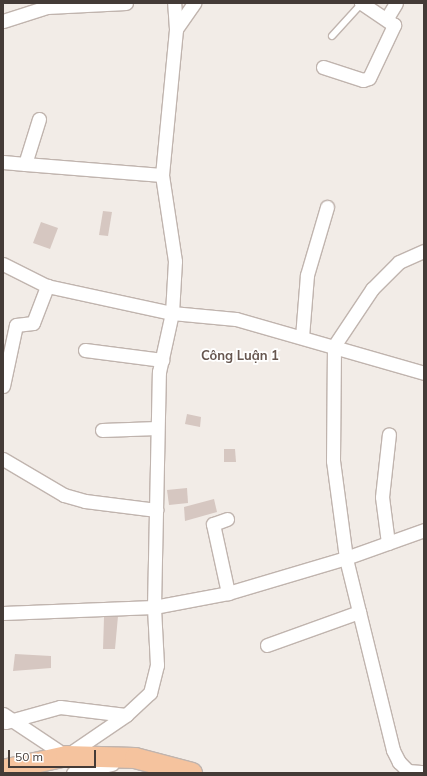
<!DOCTYPE html>
<html>
<head>
<meta charset="utf-8">
<style>
  body { margin:0 }
  #map { position:relative; width:427px; height:776px; overflow:hidden; background:#f2ece7; font-family:Mulish,sans-serif }
  div>[style] { position:absolute }
  .building>* { inset:0; background:#d6c7c1 }
  .roads { filter:drop-shadow(1px 0 #c0b4ae) drop-shadow(-1px 0 #c0b4ae) drop-shadow(0 1px #c0b4ae) drop-shadow(0 -1px #c0b4ae) }
  .lane>* { height:6px; margin:-3px; padding:0 3px; transform-origin:3px; border-radius:3px; background:#fff }
  .street>* { height:13px; margin:-6.5px; padding:0 6.5px; transform-origin:6.5px; border-radius:6.5px; background:#fff }
  .primary>* { height:20px; margin:-10px; padding:0 10px; transform-origin:10px; border-radius:10px; background:#f5c39e }
  span { translate:-50% -50%; white-space:nowrap; text-align:center; line-height:1.15; -webkit-text-stroke:3.5px #fff; paint-order:stroke }
  .quarter-label { font-size:13px; color:#66564f; font-weight:700 }
  .frame { position:absolute; inset:0; border:4px solid #443b37; pointer-events:none }
  .scale { position:absolute; left:8px; top:750px; width:88px; height:18px; box-sizing:border-box; border:2px solid #443b37; border-top:0; padding-left:5px; font-size:12px; line-height:14px; white-space:nowrap; color:#443b37; -webkit-text-stroke:3px #fff; paint-order:stroke }
</style>
</head>
<body>
<div id="map">
  <div class="building">
    <i style="clip-path:polygon(103px 211px,112px 212px,108px 236px,99px 235px)"></i>
    <i style="clip-path:polygon(41px 222px,58px 228px,50px 249px,33px 243px)"></i>
    <i style="clip-path:polygon(187px 414px,201px 417px,200px 427px,185px 424px)"></i>
    <i style="clip-path:polygon(224px 449px,235px 449px,236px 462px,224px 462px)"></i>
    <i style="clip-path:polygon(187px 488px,188px 503px,169px 505px,167px 490px)"></i>
    <i style="clip-path:polygon(214px 499px,217px 512px,185px 521px,184px 507px)"></i>
    <i style="clip-path:polygon(118px 616px,115px 649px,103px 649px,104px 617px)"></i>
    <i style="clip-path:polygon(15px 654px,51px 656px,51px 668px,13px 671px)"></i>
  </div>
  <div class="roads">
    <div class="lane">
      <i style="left:332px;top:36px;width:45px;rotate:-47.7deg"></i>
    </div>
    <div class="street">
      <i style="left:387px;top:18px;width:17px;rotate:-59deg"></i>
      <i style="left:3px;top:21px;width:46px;rotate:-17.7deg"></i>
      <i style="left:47px;top:7px;width:79px;rotate:-2.9deg"></i>
      <i style="left:176px;top:29px;width:32px;rotate:-55deg"></i>
      <i style="left:323px;top:67px;width:42px;rotate:18deg"></i>
      <i style="left:363px;top:80px;width:6px;rotate:-18deg"></i>
      <i style="left:369px;top:78px;width:59px;rotate:-64.7deg"></i>
      <i style="left:394px;top:25px;width:40px;rotate:-146deg"></i>
      <i style="left:39px;top:119px;width:47px;rotate:107.3deg"></i>
      <i style="left:25px;top:164px;width:137px;rotate:4.6deg"></i>
      <i style="left:3px;top:162px;width:22px;rotate:5deg"></i>
      <i style="left:3px;top:264px;width:49px;rotate:26.6deg"></i>
      <i style="left:47px;top:286px;width:128px;rotate:12.2deg"></i>
      <i style="left:172px;top:313px;width:64px;rotate:5.4deg"></i>
      <i style="left:236px;top:319px;width:196px;rotate:16deg"></i>
      <i style="left:302px;top:337px;width:62px;rotate:-85.4deg"></i>
      <i style="left:307px;top:275px;width:71px;rotate:-73.6deg"></i>
      <i style="left:85px;top:350px;width:78px;rotate:7.4deg"></i>
      <i style="left:3px;top:386px;width:62px;rotate:-78deg"></i>
      <i style="left:16px;top:325px;width:17px;rotate:-7deg"></i>
      <i style="left:33px;top:323px;width:40px;rotate:-69deg"></i>
      <i style="left:102px;top:430px;width:55px;rotate:-2.1deg"></i>
      <i style="left:3px;top:459px;width:71px;rotate:30.5deg"></i>
      <i style="left:64px;top:495px;width:22px;rotate:16deg"></i>
      <i style="left:85px;top:501px;width:72px;rotate:7.2deg"></i>
      <i style="left:227px;top:519px;width:15px;rotate:160deg"></i>
      <i style="left:213px;top:524px;width:71px;rotate:77.7deg"></i>
      <i style="left:388px;top:543px;width:46px;rotate:-97.4deg"></i>
      <i style="left:382px;top:497px;width:63px;rotate:-83.7deg"></i>
      <i style="left:3px;top:613px;width:151px;rotate:-2.3deg"></i>
      <i style="left:154px;top:607px;width:75px;rotate:-10.7deg"></i>
      <i style="left:228px;top:593px;width:123px;rotate:-16.5deg"></i>
      <i style="left:346px;top:558px;width:83px;rotate:-19.7deg"></i>
      <i style="left:267px;top:645px;width:98px;rotate:-19.7deg"></i>
      <i style="left:3px;top:714px;width:76px;rotate:33.7deg"></i>
      <i style="left:66px;top:756px;width:73px;rotate:-34.3deg"></i>
      <i style="left:126px;top:715px;width:33px;rotate:-43deg"></i>
      <i style="left:150px;top:693px;width:29px;rotate:-76deg"></i>
      <i style="left:157px;top:665px;width:58px;rotate:-93deg"></i>
      <i style="left:154px;top:607px;width:235px;rotate:-88.8deg"></i>
      <i style="left:159px;top:372px;width:60px;rotate:-77.6deg"></i>
      <i style="left:172px;top:313px;width:52px;rotate:-86.7deg"></i>
      <i style="left:175px;top:261px;width:87px;rotate:-98.6deg"></i>
      <i style="left:162px;top:175px;width:147px;rotate:-84.5deg"></i>
      <i style="left:176px;top:29px;width:26px;rotate:-94deg"></i>
      <i style="left:6px;top:722px;width:56px;rotate:-15.5deg"></i>
      <i style="left:60px;top:707px;width:66px;rotate:6.9deg"></i>
      <i style="left:408px;top:771px;width:16px;rotate:4deg"></i>
      <i style="left:73px;top:773px;width:40px;rotate:-13deg"></i>
      <i style="left:410px;top:773px;width:16px;rotate:-135deg"></i>
      <i style="left:399px;top:762px;width:13px;rotate:-117deg"></i>
      <i style="left:393px;top:750px;width:198px;rotate:-103.8deg"></i>
      <i style="left:346px;top:558px;width:98px;rotate:-97.6deg"></i>
      <i style="left:333px;top:461px;width:115px;rotate:-89.5deg"></i>
      <i style="left:334px;top:346px;width:69px;rotate:-56.3deg"></i>
      <i style="left:372px;top:289px;width:38px;rotate:-45deg"></i>
      <i style="left:399px;top:262px;width:27px;rotate:-24deg"></i>
    </div>
    <div class="primary">
      <i style="left:3px;top:770px;width:65px;rotate:-12.5deg"></i>
      <i style="left:66px;top:756px;width:69px;rotate:1.7deg"></i>
      <i style="left:135px;top:758px;width:59px;rotate:14.7deg"></i>
    </div>
  </div>
  <div class="quarter-label">
    <span style="left:240px;top:355px">Công Luận 1</span>
  </div>
  <div class="frame"></div>
  <div class="scale">50 m</div>
</div>
</body>
</html>
